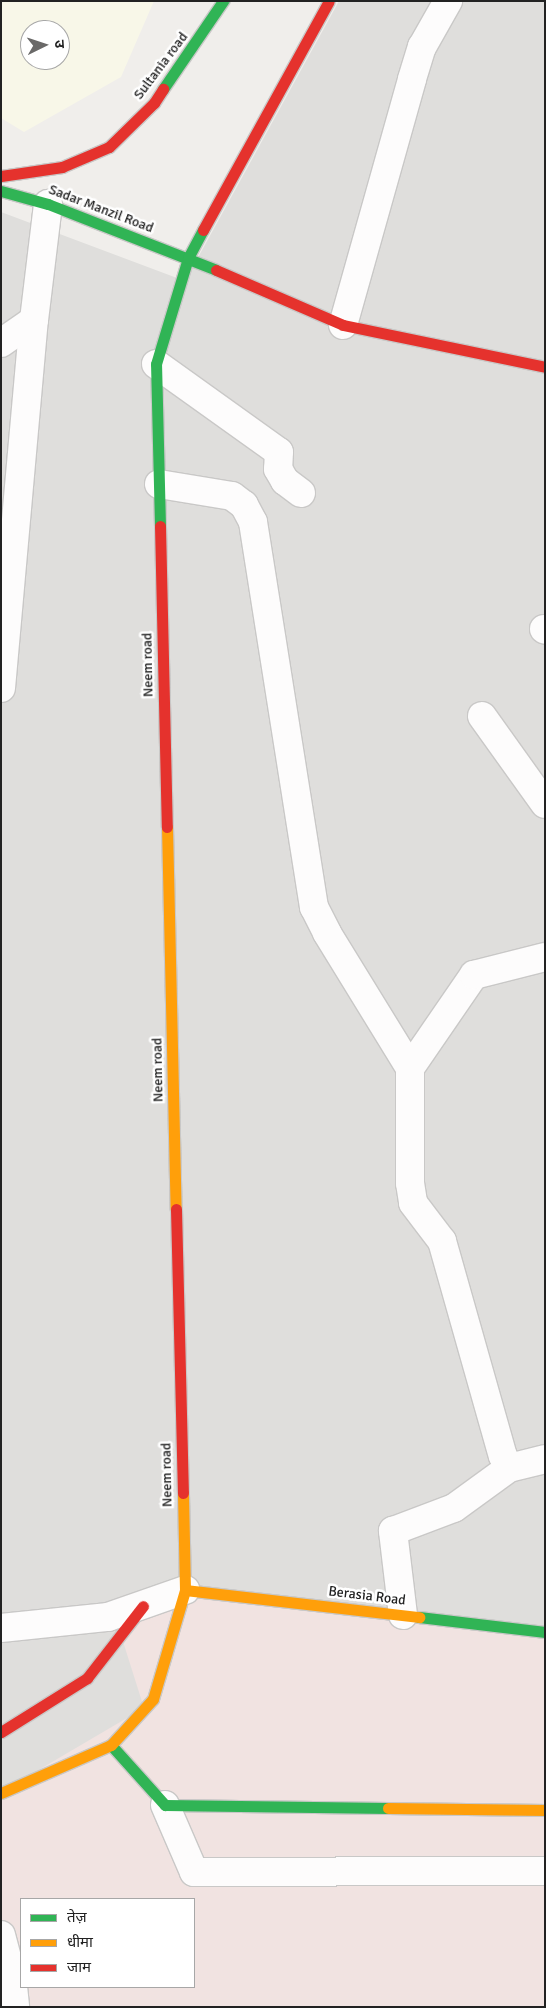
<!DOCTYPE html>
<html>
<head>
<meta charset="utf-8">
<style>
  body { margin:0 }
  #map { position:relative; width:546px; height:2008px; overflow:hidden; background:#f0eeeb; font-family:Signika,"Noto Sans Devanagari",sans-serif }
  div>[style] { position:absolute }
  .residential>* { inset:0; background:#dfdedc }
  .commercial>* { inset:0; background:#f1e3e1 }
  .education>* { inset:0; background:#f8f7e8 }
  .roads { filter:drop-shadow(1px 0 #c9c8c7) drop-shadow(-1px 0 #c9c8c7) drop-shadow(0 1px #c9c8c7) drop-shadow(0 -1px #c9c8c7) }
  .street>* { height:28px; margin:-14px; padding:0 14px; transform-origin:14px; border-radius:14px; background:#fdfcfc }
  .fast>* { height:11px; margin:-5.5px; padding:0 5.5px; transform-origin:5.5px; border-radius:5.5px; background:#30b455 }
  .slow>* { height:11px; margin:-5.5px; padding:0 5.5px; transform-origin:5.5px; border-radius:5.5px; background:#ff9f0a }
  .jam>* { height:11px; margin:-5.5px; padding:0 5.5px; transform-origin:5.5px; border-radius:5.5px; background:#e5322d }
  span { translate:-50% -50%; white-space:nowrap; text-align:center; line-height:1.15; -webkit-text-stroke:5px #fff; paint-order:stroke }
  .street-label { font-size:14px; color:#222 }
  .frame { position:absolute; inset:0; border:2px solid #222; pointer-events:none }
  .legend { position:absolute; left:20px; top:1898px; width:175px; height:90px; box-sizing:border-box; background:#fff; border:1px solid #a7a7a7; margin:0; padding:6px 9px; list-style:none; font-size:15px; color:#222 }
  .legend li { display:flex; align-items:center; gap:10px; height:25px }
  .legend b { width:25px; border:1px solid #a7a7a7 }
  .north { position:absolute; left:20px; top:20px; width:50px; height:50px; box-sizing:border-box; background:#fff; border:1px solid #a7a7a7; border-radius:50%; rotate:86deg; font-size:14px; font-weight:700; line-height:20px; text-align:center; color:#222 }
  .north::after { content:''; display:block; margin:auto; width:18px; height:22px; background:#6a6968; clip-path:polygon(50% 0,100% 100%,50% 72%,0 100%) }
</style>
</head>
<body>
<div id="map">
  <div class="residential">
    <i style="clip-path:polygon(evenodd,339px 1px,545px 1px,545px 2007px,1px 2007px,1px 212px,185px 281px,339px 1px,21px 1899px,194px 1899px,194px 1987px,21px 1987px,21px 1899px)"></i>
  </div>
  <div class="commercial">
    <i style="clip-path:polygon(evenodd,185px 1590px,545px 1632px,545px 2007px,1px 2007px,1px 1792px,144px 1708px,114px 1613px,185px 1590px,21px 1899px,194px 1899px,194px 1987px,21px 1987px,21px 1899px)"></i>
  </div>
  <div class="education">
    <i style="clip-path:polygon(evenodd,1px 1px,154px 1px,121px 77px,24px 132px,1px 118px,1px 1px,30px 30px,60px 30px,60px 60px,30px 60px,30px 30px)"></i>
  </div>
  <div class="roads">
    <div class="street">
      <i style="left:343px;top:325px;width:255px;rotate:-74.3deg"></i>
      <i style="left:412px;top:79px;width:34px;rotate:-73deg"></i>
      <i style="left:422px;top:47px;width:53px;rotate:-60.5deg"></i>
      <i style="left:1px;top:343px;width:40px;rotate:-34.9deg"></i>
      <i style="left:156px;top:364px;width:151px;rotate:35.6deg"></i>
      <i style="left:279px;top:452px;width:17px;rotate:93deg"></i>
      <i style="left:278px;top:469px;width:14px;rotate:60deg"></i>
      <i style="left:285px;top:481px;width:20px;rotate:37deg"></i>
      <i style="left:159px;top:484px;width:74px;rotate:9.3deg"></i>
      <i style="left:232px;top:496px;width:15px;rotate:37deg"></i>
      <i style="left:244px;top:505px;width:19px;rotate:62deg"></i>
      <i style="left:253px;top:522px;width:390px;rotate:81deg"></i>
      <i style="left:314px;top:907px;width:29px;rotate:63deg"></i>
      <i style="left:327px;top:933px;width:158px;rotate:58.4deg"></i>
      <i style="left:410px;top:1068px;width:115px;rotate:90deg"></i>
      <i style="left:410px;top:1183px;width:20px;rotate:81deg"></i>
      <i style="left:413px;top:1203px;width:48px;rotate:52.7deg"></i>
      <i style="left:442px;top:1241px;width:223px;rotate:74.2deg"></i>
      <i style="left:503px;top:1456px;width:13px;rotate:63deg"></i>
      <i style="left:509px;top:1468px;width:37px;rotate:-14deg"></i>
      <i style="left:544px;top:629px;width:1px;rotate:45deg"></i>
      <i style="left:1px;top:688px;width:369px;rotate:-84.9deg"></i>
      <i style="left:34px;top:320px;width:117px;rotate:-83.1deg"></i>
      <i style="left:482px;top:716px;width:108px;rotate:54.4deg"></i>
      <i style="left:410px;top:1068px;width:113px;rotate:-55.5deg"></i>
      <i style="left:474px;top:975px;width:73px;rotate:-14.2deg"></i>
      <i style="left:403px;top:1615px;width:85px;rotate:-96.8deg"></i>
      <i style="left:393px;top:1531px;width:65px;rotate:-20.7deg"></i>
      <i style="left:454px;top:1508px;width:68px;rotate:-36deg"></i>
      <i style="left:1px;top:1628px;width:108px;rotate:-5.9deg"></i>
      <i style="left:108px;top:1617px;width:82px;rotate:-19.3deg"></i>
      <i style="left:165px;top:1805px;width:73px;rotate:66.6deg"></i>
      <i style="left:194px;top:1872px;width:351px;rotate:-0.2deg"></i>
      <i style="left:1px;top:1935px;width:43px;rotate:75.3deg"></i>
      <i style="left:12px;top:1977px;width:30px;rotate:84deg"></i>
    </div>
    <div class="fast">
      <i style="left:163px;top:89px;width:107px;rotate:-55.7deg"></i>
      <i style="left:1px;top:191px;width:49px;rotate:15.5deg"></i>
      <i style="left:48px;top:204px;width:180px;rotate:21.4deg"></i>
      <i style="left:160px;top:526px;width:162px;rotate:-91.4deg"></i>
      <i style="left:156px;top:364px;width:111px;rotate:-73.2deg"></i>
      <i style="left:188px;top:258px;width:32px;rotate:-62deg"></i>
      <i style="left:419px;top:1617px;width:127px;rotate:6.8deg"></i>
      <i style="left:111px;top:1745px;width:81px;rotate:48deg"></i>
      <i style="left:165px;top:1805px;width:223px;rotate:0.8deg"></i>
    </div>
    <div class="slow">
      <i style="left:167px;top:827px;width:382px;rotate:88.7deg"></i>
      <i style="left:185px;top:1590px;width:236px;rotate:6.6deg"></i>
      <i style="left:1px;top:1793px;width:120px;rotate:-23.6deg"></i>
      <i style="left:111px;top:1745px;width:62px;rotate:-47.6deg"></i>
      <i style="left:153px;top:1699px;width:114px;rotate:-73.6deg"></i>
      <i style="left:185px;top:1590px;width:97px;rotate:-91.2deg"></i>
      <i style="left:388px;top:1808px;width:157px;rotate:0.7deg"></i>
    </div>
    <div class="jam">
      <i style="left:1px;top:176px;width:62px;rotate:-8.4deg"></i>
      <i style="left:62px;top:167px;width:51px;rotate:-23.1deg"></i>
      <i style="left:109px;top:147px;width:63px;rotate:-44.4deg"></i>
      <i style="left:154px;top:103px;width:17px;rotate:-57deg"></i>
      <i style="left:203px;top:230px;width:261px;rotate:-61.2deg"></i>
      <i style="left:216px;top:270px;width:138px;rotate:23.4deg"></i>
      <i style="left:343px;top:325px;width:206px;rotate:11.7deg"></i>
      <i style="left:160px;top:526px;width:301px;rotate:88.7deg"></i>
      <i style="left:176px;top:1209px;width:284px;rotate:88.6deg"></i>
      <i style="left:1px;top:1732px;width:102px;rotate:-32.1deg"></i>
      <i style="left:87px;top:1678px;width:91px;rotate:-52.1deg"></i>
    </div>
  </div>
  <div class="street-label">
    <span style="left:161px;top:66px;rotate:-53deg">Sultania road</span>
    <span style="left:101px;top:209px;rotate:21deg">Sadar Manzil Road</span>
    <span style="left:148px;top:665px;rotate:-91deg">Neem road</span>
    <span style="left:158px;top:1070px;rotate:-91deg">Neem road</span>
    <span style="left:167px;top:1475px;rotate:-91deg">Neem road</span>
    <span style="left:367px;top:1596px;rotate:7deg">Berasia Road</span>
  </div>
  <div class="frame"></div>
  <ul class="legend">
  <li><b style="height:6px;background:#30b455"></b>तेज़</li>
  <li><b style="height:6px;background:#ff9f0a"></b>धीमा</li>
  <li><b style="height:6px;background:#e5322d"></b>जाम</li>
  </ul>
  <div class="north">उ</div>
</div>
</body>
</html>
